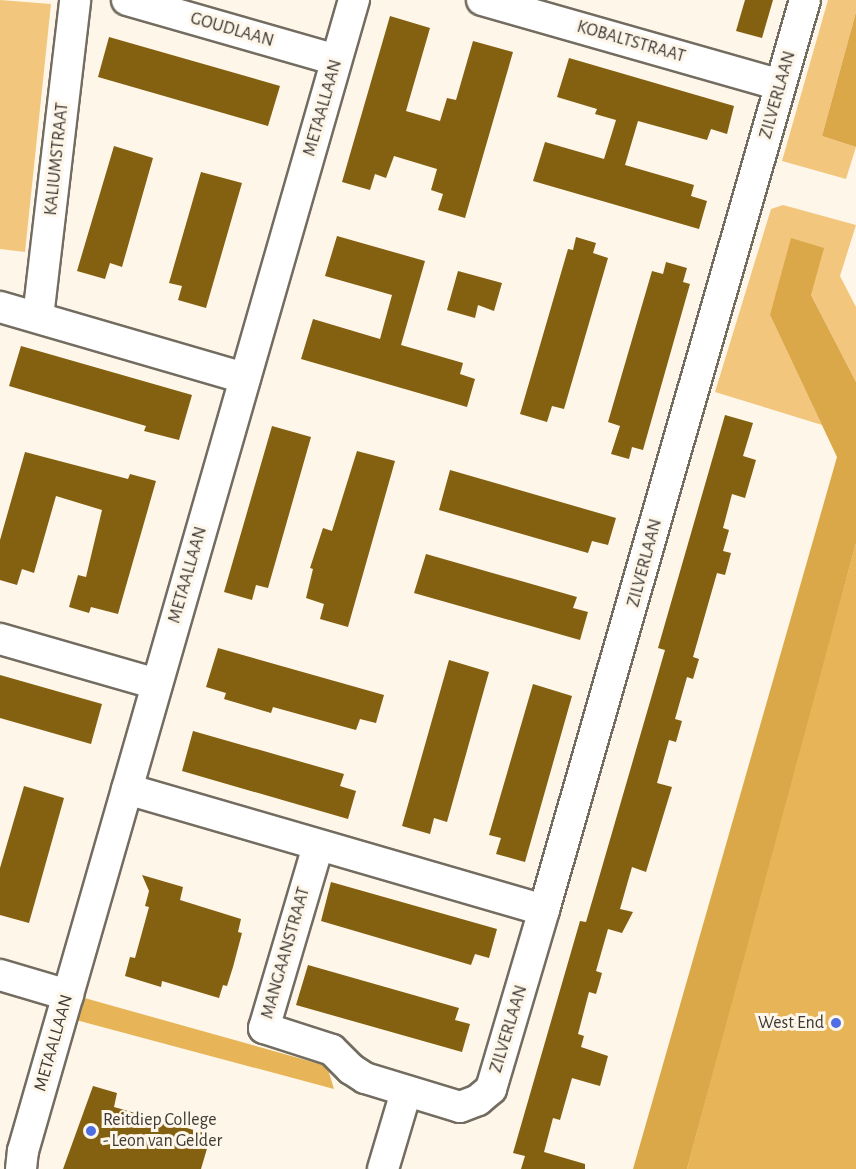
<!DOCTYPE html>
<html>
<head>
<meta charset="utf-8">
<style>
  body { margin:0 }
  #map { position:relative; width:856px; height:1169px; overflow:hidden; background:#fef6e9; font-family:"Alegreya Sans",sans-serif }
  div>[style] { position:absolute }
  .green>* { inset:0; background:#f2c77d }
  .forest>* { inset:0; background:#e7b557 }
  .water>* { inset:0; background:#daa849 }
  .building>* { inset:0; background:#846011 }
  .roads { filter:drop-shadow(2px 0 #736c60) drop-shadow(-2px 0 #736c60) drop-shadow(0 2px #736c60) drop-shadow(0 -2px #736c60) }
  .minor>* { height:30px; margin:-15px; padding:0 15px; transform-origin:15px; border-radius:15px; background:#fff }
  .dots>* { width:16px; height:16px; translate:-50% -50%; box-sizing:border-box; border:3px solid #fef6e9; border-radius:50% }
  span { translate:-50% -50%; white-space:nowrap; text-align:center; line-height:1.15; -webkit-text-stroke:6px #fef6e9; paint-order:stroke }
  .street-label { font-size:18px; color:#3d3a35 }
  .poi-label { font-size:18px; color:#3d3a35 }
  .right { translate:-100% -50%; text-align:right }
  .left { translate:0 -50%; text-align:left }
</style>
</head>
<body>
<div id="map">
  <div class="green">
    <i style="clip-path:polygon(0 0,51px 4px,25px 252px,0 249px)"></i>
    <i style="clip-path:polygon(828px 0,856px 0,856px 12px,822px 136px,856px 147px,846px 179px,782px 161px)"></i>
    <i style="clip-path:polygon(783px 205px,856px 225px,840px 276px,856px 307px,856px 382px,811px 295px,770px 315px,822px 425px,715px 392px,771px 209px)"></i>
  </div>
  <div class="forest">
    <i style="clip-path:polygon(856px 543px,856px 1169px,687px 1169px,781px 816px)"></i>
    <i style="clip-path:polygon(81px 997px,327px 1066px,334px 1089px,76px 1020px)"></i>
  </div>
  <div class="water">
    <i style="clip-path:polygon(856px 12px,856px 147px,822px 136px)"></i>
    <i style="clip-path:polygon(791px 238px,824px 248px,811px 295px,856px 382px,856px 543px,687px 1169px,633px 1169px,837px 457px,770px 315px)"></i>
  </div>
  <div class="building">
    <i style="clip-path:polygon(745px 0,773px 0,762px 38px,736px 31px)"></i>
    <i style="clip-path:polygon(390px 16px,430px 28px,406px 111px,440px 121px,447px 98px,456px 100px,473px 41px,513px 52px,465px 218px,438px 210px,443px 194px,431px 190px,437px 169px,394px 156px,386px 178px,375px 174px,370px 190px,342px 182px)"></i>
    <i style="clip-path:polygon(109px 37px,280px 86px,268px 126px,98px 77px)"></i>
    <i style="clip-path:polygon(569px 58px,734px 106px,727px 134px,711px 129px,707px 140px,638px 121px,625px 165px,694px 185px,691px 196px,707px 201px,699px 229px,533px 181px,545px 142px,604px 159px,616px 120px,595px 114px,597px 109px,557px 97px)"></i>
    <i style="clip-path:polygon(114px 146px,153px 158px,122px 267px,110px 263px,105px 279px,77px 271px)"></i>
    <i style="clip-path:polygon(201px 172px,242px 183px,206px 308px,178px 300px,182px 286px,169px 283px)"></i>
    <i style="clip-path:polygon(337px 236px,425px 261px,401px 345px,463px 363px,460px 374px,475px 379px,467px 407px,301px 359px,313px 319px,380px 339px,392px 295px,325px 276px)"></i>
    <i style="clip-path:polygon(576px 237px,596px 243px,593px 253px,608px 258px,564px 409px,552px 406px,547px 422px,520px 414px,568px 249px,573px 250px)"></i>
    <i style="clip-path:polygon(666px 262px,687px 268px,683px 282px,690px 284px,643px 450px,632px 447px,629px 459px,611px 454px,620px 426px,608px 422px,652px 271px,663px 274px)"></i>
    <i style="clip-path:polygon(458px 271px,502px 283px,494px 311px,478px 305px,475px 318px,447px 310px)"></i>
    <i style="clip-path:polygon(21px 346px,192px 395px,179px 440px,144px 431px,146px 426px,9px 386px)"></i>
    <i style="clip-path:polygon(725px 415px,753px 423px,743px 456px,756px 460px,745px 498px,732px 494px,723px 528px,729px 530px,723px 551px,731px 553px,725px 575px,717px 573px,693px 657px,699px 659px,693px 679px,687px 677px,675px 719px,682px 721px,676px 742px,669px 740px,657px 783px,672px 787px,646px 872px,632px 867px,620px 909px,633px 912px,622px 933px,608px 929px,596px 971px,602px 973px,599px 984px,596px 994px,589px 992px,578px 1034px,584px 1036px,581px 1047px,608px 1056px,600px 1086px,572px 1078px,560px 1120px,553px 1118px,544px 1152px,585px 1164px,585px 1169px,521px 1169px,525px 1156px,513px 1153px,580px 921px,586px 922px,598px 881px,665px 650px,658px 648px)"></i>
    <i style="clip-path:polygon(272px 426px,311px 437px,268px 588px,256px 585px,252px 600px,224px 592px)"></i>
    <i style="clip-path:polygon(357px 451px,395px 461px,348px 627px,320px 619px,324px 604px,306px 598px,313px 569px,310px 568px,323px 528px,332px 531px)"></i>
    <i style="clip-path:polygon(25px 452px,128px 479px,130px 474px,156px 481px,118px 614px,91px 607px,89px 613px,69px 607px,78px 575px,86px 577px,102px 510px,56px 496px,34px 573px,22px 569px,17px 585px,0 580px,0 540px)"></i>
    <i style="clip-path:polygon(450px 470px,616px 518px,608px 545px,592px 541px,588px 553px,439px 510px)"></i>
    <i style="clip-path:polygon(426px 554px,577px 597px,573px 608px,588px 612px,580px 640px,414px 593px)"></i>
    <i style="clip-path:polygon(218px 648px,384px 695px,376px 723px,360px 719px,356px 730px,273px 707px,271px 713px,224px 699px,226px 693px,206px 687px)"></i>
    <i style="clip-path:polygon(449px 660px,489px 672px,447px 822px,434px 818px,430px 834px,402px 826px)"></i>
    <i style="clip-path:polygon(0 675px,102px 704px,91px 744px,0 718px)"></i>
    <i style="clip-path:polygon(533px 684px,572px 696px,525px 862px,496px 854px,501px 838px,489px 835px)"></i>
    <i style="clip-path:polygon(193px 731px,344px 774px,340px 786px,356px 791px,348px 819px,182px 771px)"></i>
    <i style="clip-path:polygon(24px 786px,64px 798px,29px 923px,0 915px,0 868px)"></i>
    <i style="clip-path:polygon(142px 875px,183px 887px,180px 900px,241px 919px,238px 932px,242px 933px,233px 967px,227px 986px,223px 985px,219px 998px,162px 981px,161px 987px,125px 976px,130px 957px,135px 958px,149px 907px,145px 906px,149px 891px)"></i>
    <i style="clip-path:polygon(331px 882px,497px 929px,489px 958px,475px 954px,471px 965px,321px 921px)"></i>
    <i style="clip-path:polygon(308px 965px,459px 1008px,455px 1020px,470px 1024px,462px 1052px,296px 1005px)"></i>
    <i style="clip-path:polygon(93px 1086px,117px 1093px,114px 1107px,211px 1135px,201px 1169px,63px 1169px)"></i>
  </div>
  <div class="roads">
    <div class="minor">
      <i style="left:127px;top:0;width:217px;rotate:16deg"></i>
      <i style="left:482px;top:0;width:310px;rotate:15.9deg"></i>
      <i style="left:0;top:307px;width:255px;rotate:16.2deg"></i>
      <i style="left:38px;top:317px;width:319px;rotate:-83.3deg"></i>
      <i style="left:0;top:639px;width:163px;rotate:16deg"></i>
      <i style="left:127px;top:789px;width:434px;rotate:16.2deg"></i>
      <i style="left:318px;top:846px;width:190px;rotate:106.5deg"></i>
      <i style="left:264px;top:1028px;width:71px;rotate:17.9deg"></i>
      <i style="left:332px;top:1050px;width:27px;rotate:45deg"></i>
      <i style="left:351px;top:1069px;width:17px;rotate:33deg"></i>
      <i style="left:365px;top:1078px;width:99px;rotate:17deg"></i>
      <i style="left:460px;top:1107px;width:19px;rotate:-21deg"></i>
      <i style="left:478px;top:1100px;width:17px;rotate:-40deg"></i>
      <i style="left:491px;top:1089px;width:187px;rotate:-73.5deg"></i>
      <i style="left:544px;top:910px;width:947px;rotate:-74deg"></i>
      <i style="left:0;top:975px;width:71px;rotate:16.4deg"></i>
      <i style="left:21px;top:1169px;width:18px;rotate:-84deg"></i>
      <i style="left:23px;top:1151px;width:1198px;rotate:-73.96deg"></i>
      <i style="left:383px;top:1169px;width:80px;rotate:-73.4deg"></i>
    </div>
  </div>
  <div class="dots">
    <i style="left:836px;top:1023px;background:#4d6fe3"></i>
    <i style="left:91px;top:1131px;background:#4d6fe3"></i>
  </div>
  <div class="street-label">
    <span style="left:232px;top:30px;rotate:16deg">GOUDLAAN</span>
    <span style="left:631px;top:42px;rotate:16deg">KOBALTSTRAAT</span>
    <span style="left:778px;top:95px;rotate:-74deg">ZILVERLAAN</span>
    <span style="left:323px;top:108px;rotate:-74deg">METAALLAAN</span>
    <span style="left:57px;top:159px;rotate:-84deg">KALIUMSTRAAT</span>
    <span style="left:645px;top:563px;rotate:-75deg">ZILVERLAAN</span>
    <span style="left:188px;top:575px;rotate:-74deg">METAALLAAN</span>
    <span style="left:286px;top:953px;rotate:-74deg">MANGAANSTRAAT</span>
    <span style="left:509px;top:1029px;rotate:-73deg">ZILVERLAAN</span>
    <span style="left:54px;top:1043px;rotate:-74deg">METAALLAAN</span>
  </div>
  <div class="poi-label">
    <span class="right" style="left:824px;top:1023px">West End</span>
    <span class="left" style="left:103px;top:1131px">Reitdiep College<br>- Leon van Gelder</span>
  </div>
</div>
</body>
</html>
